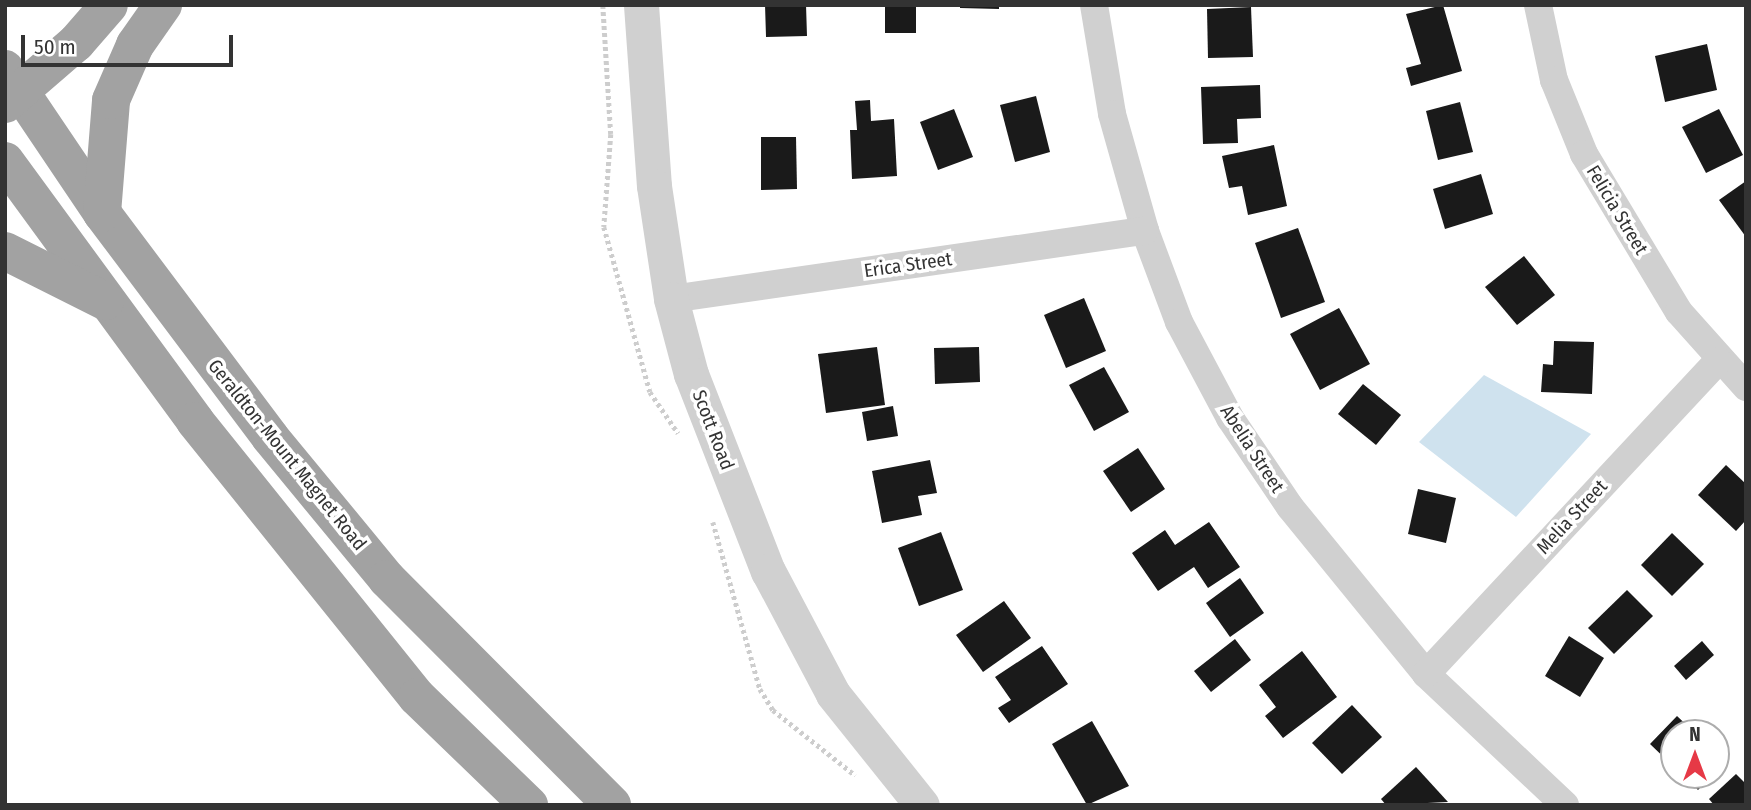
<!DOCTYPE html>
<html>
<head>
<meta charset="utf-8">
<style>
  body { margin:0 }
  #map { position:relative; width:1751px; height:810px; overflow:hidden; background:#fff; font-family:"Fira Sans Condensed",sans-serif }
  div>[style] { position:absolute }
  .water>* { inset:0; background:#cfe2ee }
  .building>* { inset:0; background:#1a1a1a }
  .path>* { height:4.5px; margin-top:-2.25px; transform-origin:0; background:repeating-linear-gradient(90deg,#cdcdcd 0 3.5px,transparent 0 7px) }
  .minor>* { height:28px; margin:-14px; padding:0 14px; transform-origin:14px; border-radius:14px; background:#d0d0d0 }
  .tertiary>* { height:35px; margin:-17.5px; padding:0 17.5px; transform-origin:17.5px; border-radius:17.5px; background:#d0d0d0 }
  .trunk>* { height:38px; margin:-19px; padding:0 19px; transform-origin:19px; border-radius:19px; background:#a2a2a2 }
  span { translate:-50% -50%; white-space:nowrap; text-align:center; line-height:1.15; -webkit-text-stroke:7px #fff; paint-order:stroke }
  .street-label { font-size:19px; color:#333 }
  .frame { position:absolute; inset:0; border:7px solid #333; pointer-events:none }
  .north { position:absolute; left:1660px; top:719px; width:70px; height:70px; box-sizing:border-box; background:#fff; border:2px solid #adadad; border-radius:50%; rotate:0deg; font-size:19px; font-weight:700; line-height:28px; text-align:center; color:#333 }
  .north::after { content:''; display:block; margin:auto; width:24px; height:32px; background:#e63946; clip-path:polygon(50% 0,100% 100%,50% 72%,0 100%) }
  .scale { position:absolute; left:21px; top:35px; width:212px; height:32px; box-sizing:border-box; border:4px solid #333; border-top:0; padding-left:9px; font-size:21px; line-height:24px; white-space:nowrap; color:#333; -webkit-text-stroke:5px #fff; paint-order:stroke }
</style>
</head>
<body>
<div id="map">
  <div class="water">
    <i style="clip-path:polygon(1484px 375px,1591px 434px,1516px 517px,1419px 442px)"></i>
  </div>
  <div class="building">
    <i style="clip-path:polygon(765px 5px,806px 5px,807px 36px,766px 37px)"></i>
    <i style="clip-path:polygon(885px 5px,916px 5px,916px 33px,885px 33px)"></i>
    <i style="clip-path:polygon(960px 5px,999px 5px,999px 9px,960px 8px)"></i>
    <i style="clip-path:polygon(1443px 5px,1462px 71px,1411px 86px,1406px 68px,1421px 64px,1406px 14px)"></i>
    <i style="clip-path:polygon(1251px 7px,1253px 57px,1208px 58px,1207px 9px)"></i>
    <i style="clip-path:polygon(1707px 44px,1717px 90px,1665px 102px,1655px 56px)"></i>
    <i style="clip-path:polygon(1260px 85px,1261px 118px,1237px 119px,1238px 143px,1203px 144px,1201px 87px)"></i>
    <i style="clip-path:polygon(1036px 96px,1050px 152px,1015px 162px,1000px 105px)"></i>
    <i style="clip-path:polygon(870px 100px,871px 121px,894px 119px,897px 176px,852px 179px,850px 130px,857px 130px,855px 101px)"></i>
    <i style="clip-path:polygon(1460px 102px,1473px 152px,1438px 160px,1426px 111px)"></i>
    <i style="clip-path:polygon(954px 109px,973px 157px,938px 170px,920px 122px)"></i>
    <i style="clip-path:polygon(1719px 109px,1743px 155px,1706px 173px,1682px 127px)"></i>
    <i style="clip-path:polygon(761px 137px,796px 137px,797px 189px,761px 190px)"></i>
    <i style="clip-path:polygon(1274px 145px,1287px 206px,1248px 215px,1242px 186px,1229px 188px,1222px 156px)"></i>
    <i style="clip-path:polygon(1481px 174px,1493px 214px,1445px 229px,1433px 189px)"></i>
    <i style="clip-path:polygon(1746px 181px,1746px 237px,1719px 200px)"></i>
    <i style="clip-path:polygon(1298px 228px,1325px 302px,1281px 318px,1255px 243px)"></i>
    <i style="clip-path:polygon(1524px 256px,1555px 295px,1517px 325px,1485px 287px)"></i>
    <i style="clip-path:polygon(1084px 298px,1106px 351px,1066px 368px,1044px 315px)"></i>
    <i style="clip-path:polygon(1339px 308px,1370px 364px,1320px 390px,1290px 334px)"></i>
    <i style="clip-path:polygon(1554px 341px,1594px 342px,1592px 394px,1541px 392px,1543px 364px,1553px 365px)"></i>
    <i style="clip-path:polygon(877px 347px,885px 405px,826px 413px,818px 354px)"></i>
    <i style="clip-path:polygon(979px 347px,980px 382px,935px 384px,934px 348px)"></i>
    <i style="clip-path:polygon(1104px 367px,1129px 412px,1094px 431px,1069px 385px)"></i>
    <i style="clip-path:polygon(1363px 384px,1401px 415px,1376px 445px,1338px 414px)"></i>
    <i style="clip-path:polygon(893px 406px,898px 436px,867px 441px,862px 412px)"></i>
    <i style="clip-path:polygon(1138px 448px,1165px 489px,1131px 512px,1103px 471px)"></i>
    <i style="clip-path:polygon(930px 460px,937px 493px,918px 496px,922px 515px,882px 523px,872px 471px)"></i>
    <i style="clip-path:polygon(1726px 465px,1746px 484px,1746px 520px,1736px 531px,1698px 495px)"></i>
    <i style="clip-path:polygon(1418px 489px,1456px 498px,1446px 543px,1408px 534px)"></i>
    <i style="clip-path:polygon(1209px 522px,1240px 567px,1208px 588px,1194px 567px,1158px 591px,1132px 553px,1165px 530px,1175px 545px)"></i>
    <i style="clip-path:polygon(941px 532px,963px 590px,919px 606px,898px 548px)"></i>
    <i style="clip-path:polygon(1672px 533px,1704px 564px,1672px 596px,1641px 565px)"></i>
    <i style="clip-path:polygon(1240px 578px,1264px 613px,1230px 637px,1206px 603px)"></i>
    <i style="clip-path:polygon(1627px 590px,1653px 616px,1614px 654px,1588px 628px)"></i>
    <i style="clip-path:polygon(1004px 601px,1031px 638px,983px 672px,956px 635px)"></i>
    <i style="clip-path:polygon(1569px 636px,1604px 658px,1580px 697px,1545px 676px)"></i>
    <i style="clip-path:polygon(1235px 639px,1251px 660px,1211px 692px,1194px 671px)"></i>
    <i style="clip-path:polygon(1702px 641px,1714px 655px,1686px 680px,1674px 666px)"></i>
    <i style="clip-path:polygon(1042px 646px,1068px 684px,1009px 723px,998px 708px,1011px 700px,995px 677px)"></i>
    <i style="clip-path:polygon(1302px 651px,1337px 697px,1283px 738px,1265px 716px,1276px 707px,1259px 685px)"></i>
    <i style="clip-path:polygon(1352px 705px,1382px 737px,1342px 774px,1312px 743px)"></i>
    <i style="clip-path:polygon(1677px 716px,1695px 733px,1674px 733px,1674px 767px,1650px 744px)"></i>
    <i style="clip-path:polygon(1092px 721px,1129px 786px,1087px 805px,1052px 744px)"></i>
    <i style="clip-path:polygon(1416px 767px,1448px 802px,1386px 805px,1381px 799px)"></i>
    <i style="clip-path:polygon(1736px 774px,1746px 784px,1746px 805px,1714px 805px,1709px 799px)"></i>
    <i style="clip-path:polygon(1683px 775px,1712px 775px,1698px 790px)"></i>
  </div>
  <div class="path">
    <i style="left:603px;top:5px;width:129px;rotate:86.5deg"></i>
    <i style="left:611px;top:134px;width:93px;rotate:94.3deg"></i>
    <i style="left:604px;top:227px;width:171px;rotate:74.4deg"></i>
    <i style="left:650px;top:392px;width:50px;rotate:55.7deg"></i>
    <i style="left:713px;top:522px;width:173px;rotate:74.3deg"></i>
    <i style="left:760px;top:689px;width:25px;rotate:58deg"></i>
    <i style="left:773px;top:710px;width:105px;rotate:38.4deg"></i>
  </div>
  <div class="minor">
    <i style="left:1094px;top:5px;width:110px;rotate:80.6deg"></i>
    <i style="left:1112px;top:114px;width:122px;rotate:74.2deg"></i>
    <i style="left:1145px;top:231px;width:97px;rotate:69.5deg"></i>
    <i style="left:1179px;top:322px;width:109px;rotate:62deg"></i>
    <i style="left:1230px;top:418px;width:107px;rotate:56deg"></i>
    <i style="left:1290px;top:507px;width:215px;rotate:50.8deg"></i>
    <i style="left:1426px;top:674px;width:191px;rotate:43.3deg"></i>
    <i style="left:1538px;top:5px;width:77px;rotate:78deg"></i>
    <i style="left:1554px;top:80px;width:80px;rotate:67.9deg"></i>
    <i style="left:1584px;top:154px;width:184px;rotate:59deg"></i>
    <i style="left:1679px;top:312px;width:101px;rotate:48.2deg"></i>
    <i style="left:671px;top:299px;width:479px;rotate:-8.2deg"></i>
    <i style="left:1426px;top:674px;width:428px;rotate:-47deg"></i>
  </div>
  <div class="tertiary">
    <i style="left:641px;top:5px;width:181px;rotate:85.9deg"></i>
    <i style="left:654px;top:186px;width:114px;rotate:81.4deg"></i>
    <i style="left:671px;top:299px;width:78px;rotate:75.1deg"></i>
    <i style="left:691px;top:374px;width:212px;rotate:68.7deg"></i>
    <i style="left:768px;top:571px;width:139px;rotate:62.1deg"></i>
    <i style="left:833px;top:694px;width:142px;rotate:51.3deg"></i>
  </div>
  <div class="trunk">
    <i style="left:5px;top:69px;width:174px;rotate:56deg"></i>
    <i style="left:102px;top:213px;width:280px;rotate:53.1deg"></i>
    <i style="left:270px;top:437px;width:184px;rotate:50.5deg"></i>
    <i style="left:387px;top:579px;width:319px;rotate:45.1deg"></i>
    <i style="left:5px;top:104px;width:94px;rotate:-40.7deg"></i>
    <i style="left:76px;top:43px;width:50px;rotate:-49deg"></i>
    <i style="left:5px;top:161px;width:322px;rotate:53.8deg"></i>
    <i style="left:195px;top:421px;width:354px;rotate:51.2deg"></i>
    <i style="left:417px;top:697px;width:156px;rotate:44deg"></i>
    <i style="left:102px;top:213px;width:113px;rotate:-85.4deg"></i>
    <i style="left:111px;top:100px;width:60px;rotate:-66.4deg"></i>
    <i style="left:135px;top:45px;width:49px;rotate:-55deg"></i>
    <i style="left:5px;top:251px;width:112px;rotate:26.6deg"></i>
  </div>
  <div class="street-label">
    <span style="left:1617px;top:210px;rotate:59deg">Felicia Street</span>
    <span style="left:908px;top:265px;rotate:-8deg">Erica Street</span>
    <span style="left:713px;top:430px;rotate:69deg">Scott Road</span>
    <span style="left:1252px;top:449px;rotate:57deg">Abelia Street</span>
    <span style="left:287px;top:455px;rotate:51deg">Geraldton-Mount Magnet Road</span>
    <span style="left:1572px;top:517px;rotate:-47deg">Melia Street</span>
  </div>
  <div class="frame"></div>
  <div class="north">N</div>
  <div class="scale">50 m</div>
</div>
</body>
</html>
